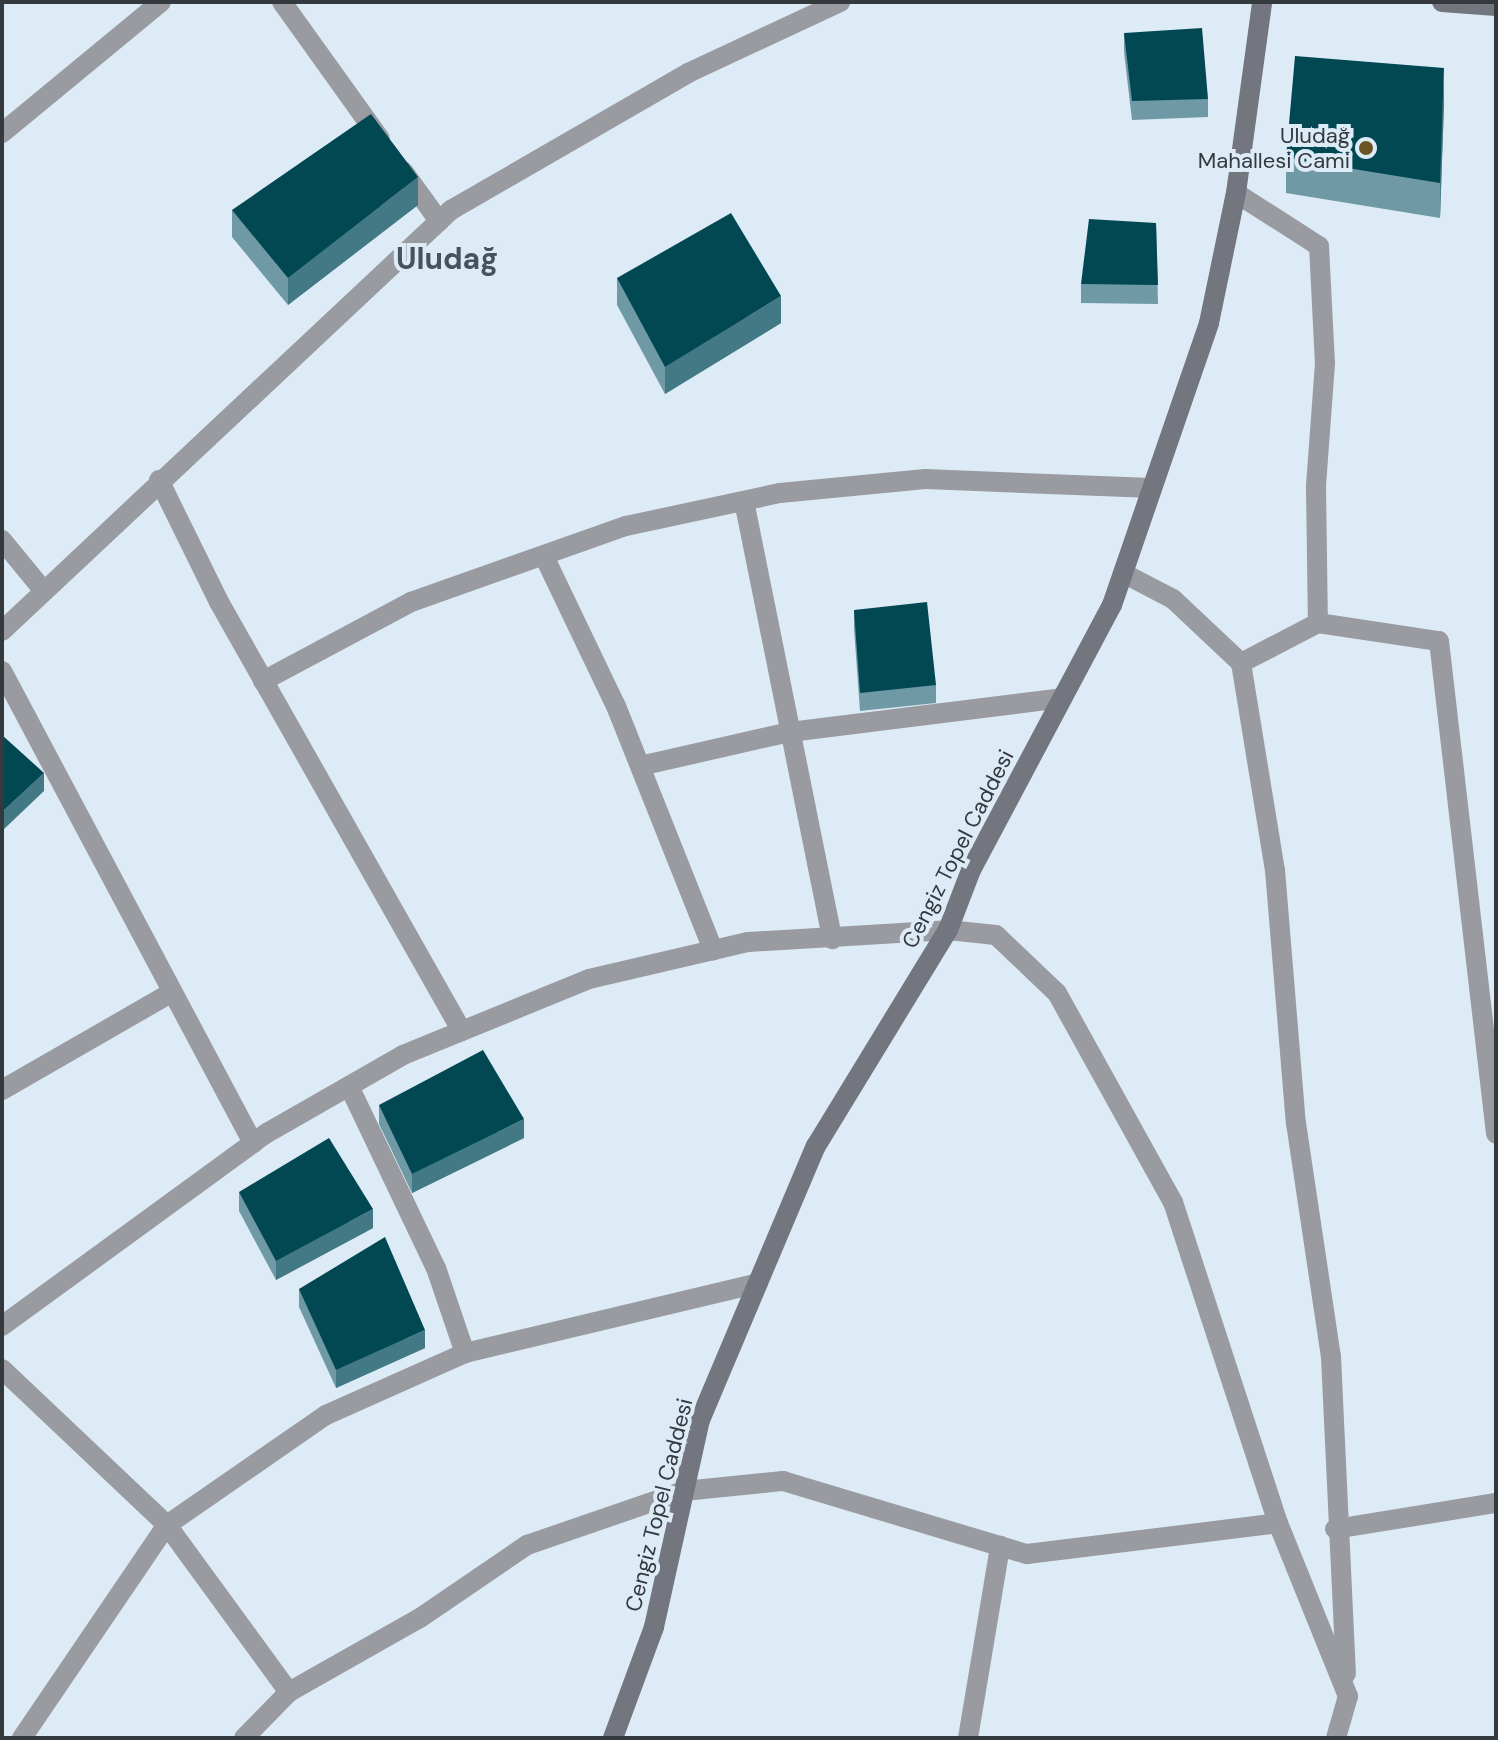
<!DOCTYPE html>
<html>
<head>
<meta charset="utf-8">
<style>
  body { margin:0 }
  #map { position:relative; width:1498px; height:1740px; overflow:hidden; background:#ddebf7; font-family:"DM Sans",sans-serif }
  div>[style] { position:absolute }
  .minor>* { height:20px; margin:-10px; padding:0 10px; transform-origin:10px; border-radius:10px; background:#999ba1 }
  .secondary>* { height:20px; margin:-10px; padding:0 10px; transform-origin:10px; border-radius:10px; background:#73757f }
  .wall>* { inset:0; background:#6f9aa5 }
  .shaded-wall>* { inset:0; background:#437984 }
  .building>* { inset:0; background:#014853 }
  .dots>* { width:22px; height:22px; translate:-50% -50%; box-sizing:border-box; border:4px solid #ddebf7; border-radius:50% }
  span { translate:-50% -50%; white-space:nowrap; text-align:center; line-height:1.15; -webkit-text-stroke:8px #ddebf7; paint-order:stroke }
  .poi-label { font-size:22px; color:#33393d }
  .right { translate:-100% -50%; text-align:right }
  .street-label { font-size:22px; color:#33393d }
  .district-label { font-size:30px; color:#46525c; font-weight:700 }
  .frame { position:absolute; inset:0; border:4px solid #33393d; pointer-events:none }
</style>
</head>
<body>
<div id="map">
  <div class="minor">
    <i style="left:282px;top:2px;width:168px;rotate:54.4deg"></i>
    <i style="left:2px;top:133px;width:206px;rotate:-39.5deg"></i>
    <i style="left:403px;top:171px;width:62px;rotate:54.2deg"></i>
    <i style="left:1236px;top:193px;width:98px;rotate:32.6deg"></i>
    <i style="left:1319px;top:246px;width:117px;rotate:87.1deg"></i>
    <i style="left:1325px;top:363px;width:124px;rotate:94.2deg"></i>
    <i style="left:1316px;top:487px;width:136px;rotate:89.2deg"></i>
    <i style="left:159px;top:480px;width:136px;rotate:63.8deg"></i>
    <i style="left:219px;top:602px;width:493px;rotate:60.5deg"></i>
    <i style="left:744px;top:501px;width:447px;rotate:78.6deg"></i>
    <i style="left:2px;top:540px;width:65px;rotate:50.6deg"></i>
    <i style="left:544px;top:556px;width:166px;rotate:64.4deg"></i>
    <i style="left:616px;top:706px;width:263px;rotate:68.3deg"></i>
    <i style="left:1123px;top:573px;width:56px;rotate:27.5deg"></i>
    <i style="left:1173px;top:599px;width:93px;rotate:43.3deg"></i>
    <i style="left:1241px;top:663px;width:210px;rotate:80.7deg"></i>
    <i style="left:1275px;top:870px;width:254px;rotate:85.3deg"></i>
    <i style="left:1296px;top:1123px;width:237px;rotate:81.5deg"></i>
    <i style="left:1331px;top:1357px;width:317px;rotate:87.3deg"></i>
    <i style="left:2px;top:631px;width:616px;rotate:-43.16deg"></i>
    <i style="left:451px;top:210px;width:274px;rotate:-30deg"></i>
    <i style="left:688px;top:73px;width:168px;rotate:-25deg"></i>
    <i style="left:1241px;top:663px;width:87px;rotate:-27.5deg"></i>
    <i style="left:1318px;top:623px;width:122px;rotate:8.5deg"></i>
    <i style="left:1439px;top:641px;width:496px;rotate:83.4deg"></i>
    <i style="left:2px;top:671px;width:535px;rotate:62deg"></i>
    <i style="left:263px;top:681px;width:168px;rotate:-28.1deg"></i>
    <i style="left:411px;top:602px;width:228px;rotate:-19.5deg"></i>
    <i style="left:626px;top:526px;width:157px;rotate:-12.1deg"></i>
    <i style="left:780px;top:493px;width:146px;rotate:-5.5deg"></i>
    <i style="left:925px;top:479px;width:227px;rotate:2.3deg"></i>
    <i style="left:640px;top:766px;width:154px;rotate:-12.8deg"></i>
    <i style="left:790px;top:732px;width:274px;rotate:-7.1deg"></i>
    <i style="left:349px;top:1086px;width:202px;rotate:64.5deg"></i>
    <i style="left:436px;top:1268px;width:90px;rotate:71.2deg"></i>
    <i style="left:2px;top:1090px;width:193px;rotate:-29.9deg"></i>
    <i style="left:2px;top:1326px;width:328px;rotate:-36.1deg"></i>
    <i style="left:267px;top:1133px;width:157px;rotate:-29.8deg"></i>
    <i style="left:403px;top:1055px;width:201px;rotate:-22.2deg"></i>
    <i style="left:589px;top:979px;width:163px;rotate:-13.1deg"></i>
    <i style="left:748px;top:942px;width:200px;rotate:-3.4deg"></i>
    <i style="left:948px;top:930px;width:48px;rotate:5.9deg"></i>
    <i style="left:996px;top:935px;width:84px;rotate:43.6deg"></i>
    <i style="left:1057px;top:993px;width:239px;rotate:61deg"></i>
    <i style="left:1173px;top:1202px;width:338px;rotate:71.9deg"></i>
    <i style="left:1278px;top:1523px;width:187px;rotate:68deg"></i>
    <i style="left:1348px;top:1696px;width:44px;rotate:105.9deg"></i>
    <i style="left:2px;top:1369px;width:227px;rotate:43.4deg"></i>
    <i style="left:167px;top:1525px;width:207px;rotate:53.9deg"></i>
    <i style="left:289px;top:1692px;width:150px;rotate:-29.5deg"></i>
    <i style="left:420px;top:1618px;width:130px;rotate:-34.3deg"></i>
    <i style="left:527px;top:1545px;width:166px;rotate:-19deg"></i>
    <i style="left:684px;top:1491px;width:100px;rotate:-5.8deg"></i>
    <i style="left:783px;top:1481px;width:255px;rotate:16.7deg"></i>
    <i style="left:1027px;top:1554px;width:253px;rotate:-7deg"></i>
    <i style="left:1335px;top:1529px;width:163px;rotate:-9.2deg"></i>
    <i style="left:22px;top:1738px;width:258px;rotate:-55.8deg"></i>
    <i style="left:167px;top:1525px;width:193px;rotate:-34.7deg"></i>
    <i style="left:326px;top:1415px;width:152px;rotate:-24deg"></i>
    <i style="left:465px;top:1353px;width:301px;rotate:-13.4deg"></i>
    <i style="left:244px;top:1738px;width:64px;rotate:-45.6deg"></i>
    <i style="left:968px;top:1738px;width:195px;rotate:-80.5deg"></i>
  </div>
  <div class="secondary">
    <i style="left:1442px;top:2px;width:54px;rotate:4.2deg"></i>
    <i style="left:613px;top:1738px;width:118px;rotate:-69.7deg"></i>
    <i style="left:654px;top:1627px;width:212px;rotate:-77.5deg"></i>
    <i style="left:700px;top:1420px;width:298px;rotate:-67.1deg"></i>
    <i style="left:816px;top:1146px;width:253px;rotate:-58.6deg"></i>
    <i style="left:948px;top:930px;width:64px;rotate:-69deg"></i>
    <i style="left:971px;top:870px;width:300px;rotate:-62deg"></i>
    <i style="left:1112px;top:605px;width:298px;rotate:-71deg"></i>
    <i style="left:1209px;top:323px;width:133px;rotate:-78.3deg"></i>
    <i style="left:1236px;top:193px;width:193px;rotate:-82.2deg"></i>
  </div>
  <div class="wall">
    <i style="clip-path:polygon(1124px 33px,1208px 99px,1208px 117px,1132px 120px,1124px 52px)"></i>
    <i style="clip-path:polygon(1444px 104px,1440px 218px,1286px 193px,1286px 158px)"></i>
    <i style="clip-path:polygon(418px 205px,288px 305px,232px 237px,232px 210px)"></i>
    <i style="clip-path:polygon(1156px 223px,1158px 304px,1081px 303px,1081px 284px)"></i>
    <i style="clip-path:polygon(617px 278px,781px 323px,665px 394px,617px 305px)"></i>
    <i style="clip-path:polygon(854px 610px,936px 685px,936px 703px,860px 711px,854px 629px)"></i>
    <i style="clip-path:polygon(379px 1105px,524px 1138px,412px 1193px,379px 1124px)"></i>
    <i style="clip-path:polygon(239px 1192px,373px 1228px,276px 1280px,239px 1211px)"></i>
    <i style="clip-path:polygon(299px 1289px,425px 1348px,336px 1388px,299px 1307px)"></i>
  </div>
  <div class="shaded-wall">
    <i style="clip-path:polygon(1444px 68px,1444px 104px,1440px 218px,1440px 183px)"></i>
    <i style="clip-path:polygon(418px 177px,418px 205px,288px 305px,288px 278px)"></i>
    <i style="clip-path:polygon(781px 296px,781px 323px,665px 394px,665px 367px)"></i>
    <i style="clip-path:polygon(44px 773px,44px 791px,2px 831px,2px 812px)"></i>
    <i style="clip-path:polygon(524px 1119px,524px 1138px,412px 1193px,412px 1174px)"></i>
    <i style="clip-path:polygon(373px 1209px,373px 1228px,276px 1280px,276px 1261px)"></i>
    <i style="clip-path:polygon(425px 1330px,425px 1348px,336px 1388px,336px 1370px)"></i>
  </div>
  <div class="building">
    <i style="clip-path:polygon(1202px 28px,1208px 99px,1132px 101px,1124px 33px)"></i>
    <i style="clip-path:polygon(1295px 56px,1444px 68px,1440px 183px,1286px 158px)"></i>
    <i style="clip-path:polygon(371px 114px,418px 177px,288px 278px,232px 210px)"></i>
    <i style="clip-path:polygon(731px 213px,781px 296px,665px 367px,617px 278px)"></i>
    <i style="clip-path:polygon(1089px 219px,1156px 223px,1158px 285px,1081px 284px)"></i>
    <i style="clip-path:polygon(927px 602px,936px 685px,860px 693px,854px 610px)"></i>
    <i style="clip-path:polygon(2px 735px,44px 773px,2px 812px)"></i>
    <i style="clip-path:polygon(483px 1050px,524px 1119px,412px 1174px,379px 1105px)"></i>
    <i style="clip-path:polygon(329px 1138px,373px 1209px,276px 1261px,239px 1192px)"></i>
    <i style="clip-path:polygon(385px 1237px,425px 1330px,336px 1370px,299px 1289px)"></i>
  </div>
  <div class="dots">
    <i style="left:1366px;top:148px;background:#6a5423"></i>
  </div>
  <div class="poi-label">
    <span class="right" style="left:1350px;top:148px">Uludağ<br>Mahallesi Cami</span>
  </div>
  <div class="street-label">
    <span style="left:958px;top:849px;rotate:-63deg">Cengiz Topel Caddesi</span>
    <span style="left:659px;top:1505px;rotate:-76deg">Cengiz Topel Caddesi</span>
  </div>
  <div class="district-label">
    <span style="left:447px;top:259px">Uludağ</span>
  </div>
  <div class="frame"></div>
</div>
</body>
</html>
